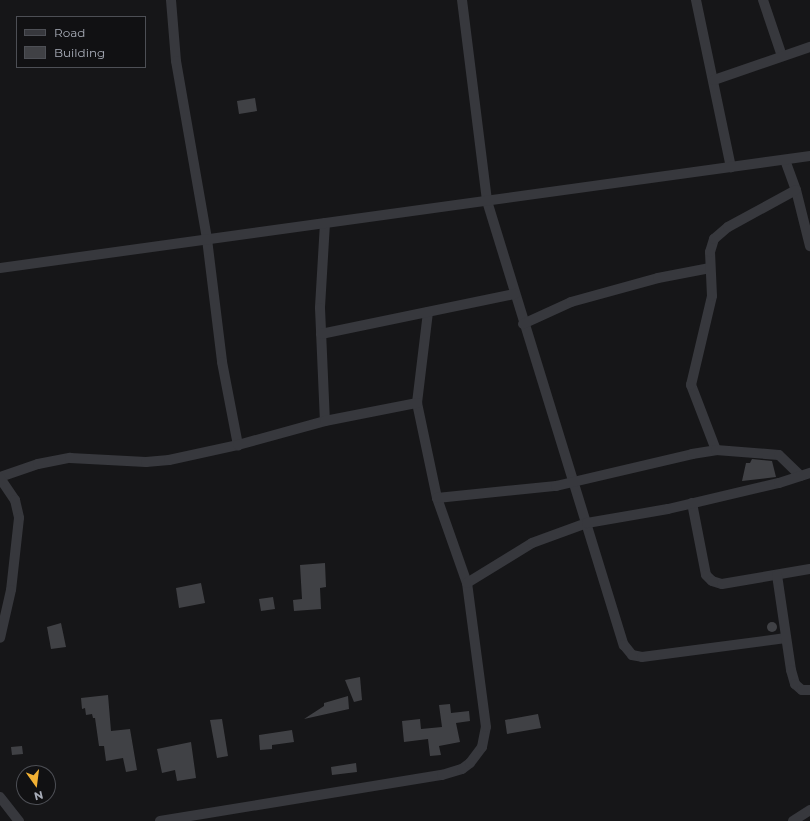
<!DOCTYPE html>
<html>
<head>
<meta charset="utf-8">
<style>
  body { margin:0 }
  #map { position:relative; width:810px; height:821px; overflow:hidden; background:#161618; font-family:Montserrat,sans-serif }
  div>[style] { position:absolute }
  .building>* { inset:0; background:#404145 }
  .round { border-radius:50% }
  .street>* { height:10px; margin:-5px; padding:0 5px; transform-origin:5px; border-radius:5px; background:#37383d }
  span { translate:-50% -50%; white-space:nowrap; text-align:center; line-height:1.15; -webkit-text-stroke:3px #111113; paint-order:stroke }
  .legend { position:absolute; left:16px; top:16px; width:130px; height:52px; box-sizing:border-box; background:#111113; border:1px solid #4d4f55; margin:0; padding:5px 7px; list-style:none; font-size:12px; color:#a8adb8 }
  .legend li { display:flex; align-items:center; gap:8px; height:20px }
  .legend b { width:20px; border:1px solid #4d4f55 }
  .north { position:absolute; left:16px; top:765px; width:40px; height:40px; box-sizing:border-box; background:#111113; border:1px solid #4d4f55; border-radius:50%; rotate:166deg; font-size:11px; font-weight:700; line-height:16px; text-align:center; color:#a8adb8 }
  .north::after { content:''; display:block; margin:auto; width:14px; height:18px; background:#f2b134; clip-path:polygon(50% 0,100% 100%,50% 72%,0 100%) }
</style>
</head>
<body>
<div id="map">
  <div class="building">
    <i style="clip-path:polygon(255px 98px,257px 111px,239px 114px,237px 101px)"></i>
    <i style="clip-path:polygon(752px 459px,772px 461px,776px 477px,742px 481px,746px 463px,750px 463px)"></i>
    <i style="clip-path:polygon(325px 563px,326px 587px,320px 588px,321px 609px,294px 611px,293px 600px,302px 599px,300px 565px)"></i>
    <i style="clip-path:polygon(201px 583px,205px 603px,179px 608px,176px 588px)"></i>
    <i style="clip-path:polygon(273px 597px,275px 609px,261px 611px,259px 599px)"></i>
    <i class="round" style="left:767px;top:622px;width:10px;height:10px"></i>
    <i style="clip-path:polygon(61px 623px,66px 647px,51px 649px,47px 627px)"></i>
    <i style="clip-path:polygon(360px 677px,362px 700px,354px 702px,345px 680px)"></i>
    <i style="clip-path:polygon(108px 695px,111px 731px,130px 729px,137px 770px,126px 772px,123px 758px,106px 761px,104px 746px,99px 746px,95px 718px,93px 718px,92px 714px,86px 715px,85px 708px,82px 709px,81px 698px)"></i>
    <i style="clip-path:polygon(348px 696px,349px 709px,304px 719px,324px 706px,324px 703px)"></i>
    <i style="clip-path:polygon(450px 704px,451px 713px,469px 711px,470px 721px,456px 723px,460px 742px,439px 746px,441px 755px,430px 756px,428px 739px,404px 742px,402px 721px,420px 719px,421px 729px,442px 727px,439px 705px)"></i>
    <i style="clip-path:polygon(538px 714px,541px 728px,507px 734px,505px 720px)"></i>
    <i style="clip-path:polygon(222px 719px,228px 756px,217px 758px,210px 720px)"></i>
    <i style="clip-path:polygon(292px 730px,294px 742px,272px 745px,272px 749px,260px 750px,259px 735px)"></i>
    <i style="clip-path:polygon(191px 742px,196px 778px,177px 781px,175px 770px,162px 773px,157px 749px)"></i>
    <i style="clip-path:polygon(22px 746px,23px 754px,12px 755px,11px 747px)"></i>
    <i style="clip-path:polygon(356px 763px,357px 772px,332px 775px,331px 767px)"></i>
  </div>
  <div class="street">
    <i style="left:171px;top:0;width:61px;rotate:85.3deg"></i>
    <i style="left:176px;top:61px;width:181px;rotate:80.1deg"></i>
    <i style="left:207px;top:239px;width:124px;rotate:83deg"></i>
    <i style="left:222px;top:362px;width:85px;rotate:79.1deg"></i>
    <i style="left:462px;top:0;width:203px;rotate:82.9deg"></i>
    <i style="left:487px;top:201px;width:465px;rotate:72.9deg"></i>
    <i style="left:624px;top:645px;width:13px;rotate:51deg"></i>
    <i style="left:632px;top:655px;width:10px;rotate:11deg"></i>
    <i style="left:642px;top:657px;width:145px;rotate:-7.5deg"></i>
    <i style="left:696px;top:0;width:171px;rotate:78.2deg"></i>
    <i style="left:763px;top:0;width:59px;rotate:71.3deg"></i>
    <i style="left:714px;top:80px;width:102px;rotate:-19deg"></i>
    <i style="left:785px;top:160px;width:32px;rotate:70deg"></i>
    <i style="left:796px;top:190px;width:58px;rotate:76deg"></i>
    <i style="left:325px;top:223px;width:85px;rotate:93.4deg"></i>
    <i style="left:320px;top:308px;width:113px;rotate:87.5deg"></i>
    <i style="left:0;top:268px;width:818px;rotate:-7.87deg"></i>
    <i style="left:428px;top:312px;width:92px;rotate:96.9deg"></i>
    <i style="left:417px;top:403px;width:97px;rotate:78.1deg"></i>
    <i style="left:437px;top:498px;width:90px;rotate:70.6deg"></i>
    <i style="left:523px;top:324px;width:53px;rotate:-24.6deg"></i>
    <i style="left:571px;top:302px;width:90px;rotate:-15.4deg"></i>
    <i style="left:658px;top:278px;width:53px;rotate:-10.9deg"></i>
    <i style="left:321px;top:334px;width:198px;rotate:-11.7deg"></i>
    <i style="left:716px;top:450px;width:70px;rotate:-111deg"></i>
    <i style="left:691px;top:385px;width:91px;rotate:-76.7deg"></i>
    <i style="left:712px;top:296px;width:44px;rotate:-92.6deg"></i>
    <i style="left:710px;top:252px;width:14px;rotate:-73deg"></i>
    <i style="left:714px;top:239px;width:18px;rotate:-41deg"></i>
    <i style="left:728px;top:227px;width:77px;rotate:-28.6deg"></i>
    <i style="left:0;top:477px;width:40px;rotate:-18.9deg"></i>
    <i style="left:38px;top:464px;width:33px;rotate:-11deg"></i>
    <i style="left:70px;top:458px;width:76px;rotate:3deg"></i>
    <i style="left:146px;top:462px;width:23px;rotate:-5deg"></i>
    <i style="left:169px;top:460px;width:71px;rotate:-12.3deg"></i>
    <i style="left:238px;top:445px;width:90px;rotate:-15.4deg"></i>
    <i style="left:325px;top:421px;width:94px;rotate:-11.1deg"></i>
    <i style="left:0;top:478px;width:27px;rotate:56deg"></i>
    <i style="left:15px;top:500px;width:18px;rotate:77deg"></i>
    <i style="left:19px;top:518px;width:72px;rotate:96.3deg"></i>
    <i style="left:11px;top:590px;width:49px;rotate:102.9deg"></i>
    <i style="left:437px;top:498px;width:120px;rotate:-5.8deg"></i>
    <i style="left:556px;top:486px;width:140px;rotate:-13.2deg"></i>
    <i style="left:692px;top:454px;width:24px;rotate:-9deg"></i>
    <i style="left:716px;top:450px;width:63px;rotate:4.5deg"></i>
    <i style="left:779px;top:455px;width:30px;rotate:44deg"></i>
    <i style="left:692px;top:503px;width:73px;rotate:79deg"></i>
    <i style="left:706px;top:575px;width:8px;rotate:45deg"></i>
    <i style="left:712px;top:581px;width:10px;rotate:17deg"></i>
    <i style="left:722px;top:584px;width:89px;rotate:-9.7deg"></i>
    <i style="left:777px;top:575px;width:96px;rotate:81.6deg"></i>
    <i style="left:791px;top:670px;width:15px;rotate:74deg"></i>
    <i style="left:795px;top:684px;width:9px;rotate:41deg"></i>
    <i style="left:802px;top:690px;width:8px"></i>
    <i style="left:0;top:797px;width:31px;rotate:52deg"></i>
    <i style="left:160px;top:821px;width:286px;rotate:-9.3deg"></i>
    <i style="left:442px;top:775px;width:21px;rotate:-17deg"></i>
    <i style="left:462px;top:769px;width:10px;rotate:-37deg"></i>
    <i style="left:470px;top:763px;width:20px;rotate:-53deg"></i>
    <i style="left:482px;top:747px;width:20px;rotate:-79deg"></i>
    <i style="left:486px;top:727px;width:145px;rotate:-97.5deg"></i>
    <i style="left:467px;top:583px;width:76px;rotate:-31.6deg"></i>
    <i style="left:532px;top:543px;width:59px;rotate:-20deg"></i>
    <i style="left:587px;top:523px;width:82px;rotate:-9.8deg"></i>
    <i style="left:668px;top:509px;width:114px;rotate:-13.2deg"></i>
    <i style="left:779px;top:483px;width:33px;rotate:-18deg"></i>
    <i style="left:793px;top:821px;width:20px;rotate:-33deg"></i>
  </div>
  <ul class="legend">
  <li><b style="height:5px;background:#37383d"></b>Road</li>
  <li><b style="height:11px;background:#404145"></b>Building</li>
  </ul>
  <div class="north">N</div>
</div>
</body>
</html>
